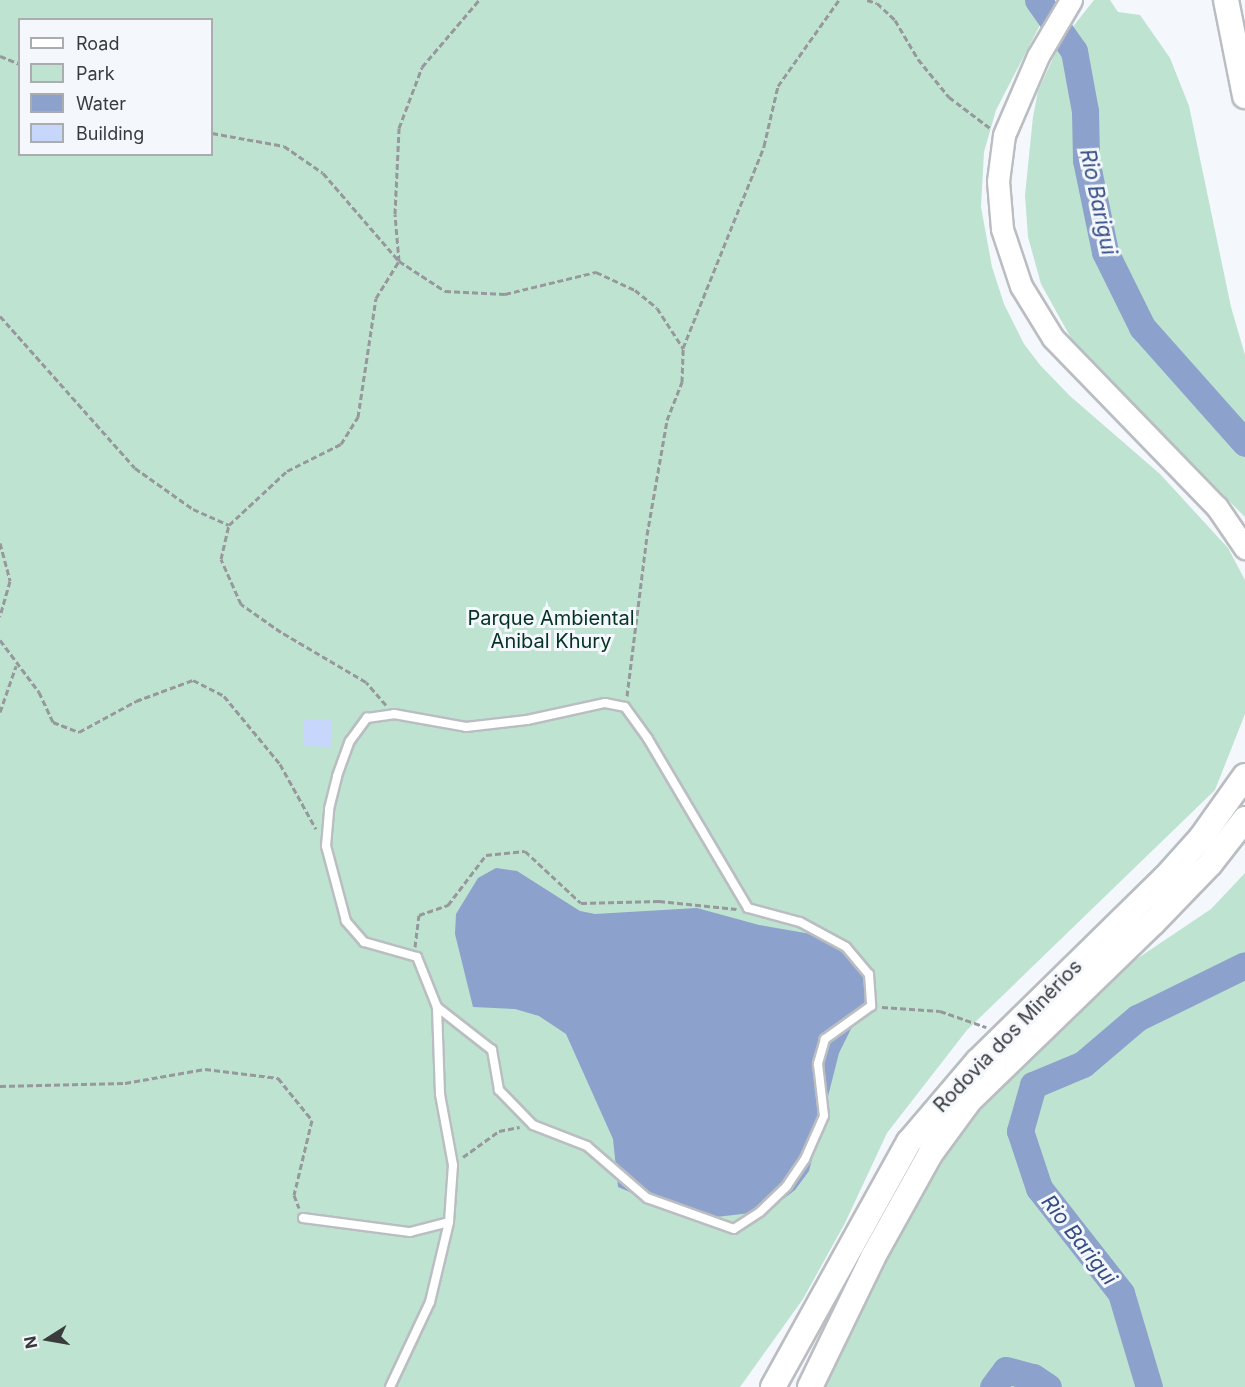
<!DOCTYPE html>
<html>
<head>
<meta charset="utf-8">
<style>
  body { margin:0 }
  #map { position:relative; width:1245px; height:1387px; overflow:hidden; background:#f4f7fc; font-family:Inter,sans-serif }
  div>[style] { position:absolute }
  .green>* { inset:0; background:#bee3d1 }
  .water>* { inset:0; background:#8ca1cb }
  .river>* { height:27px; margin:-13.5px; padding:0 13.5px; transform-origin:13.5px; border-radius:13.5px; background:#8ca1cb }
  .building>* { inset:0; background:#c6d7fb }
  .path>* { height:3px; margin-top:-1.5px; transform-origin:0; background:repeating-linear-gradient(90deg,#96989c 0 6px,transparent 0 9px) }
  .roads { filter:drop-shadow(2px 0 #babdc1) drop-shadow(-2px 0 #babdc1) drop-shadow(0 2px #babdc1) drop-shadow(0 -2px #babdc1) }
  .service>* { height:8px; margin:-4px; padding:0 4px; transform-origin:4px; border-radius:4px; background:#fff }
  .secondary>* { height:21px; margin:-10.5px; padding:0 10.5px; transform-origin:10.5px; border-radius:10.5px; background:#fff }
  .primary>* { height:24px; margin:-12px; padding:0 12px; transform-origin:12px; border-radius:12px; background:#fff }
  span { translate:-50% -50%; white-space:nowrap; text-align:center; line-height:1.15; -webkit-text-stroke:6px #f4f7fc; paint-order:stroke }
  .park-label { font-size:20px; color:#043323 }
  .street-label { font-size:20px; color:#3a3b3d }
  .water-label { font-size:21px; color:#344e85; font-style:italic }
  .legend { position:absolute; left:18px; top:18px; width:195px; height:138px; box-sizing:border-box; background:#f4f7fc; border:2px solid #aaacb0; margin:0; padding:8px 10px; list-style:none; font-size:18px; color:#3a3b3d }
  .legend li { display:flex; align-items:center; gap:12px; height:30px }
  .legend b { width:30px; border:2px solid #aaacb0 }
  .north { position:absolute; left:18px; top:1309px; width:60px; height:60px; -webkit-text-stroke:4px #f4f7fc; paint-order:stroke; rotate:259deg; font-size:16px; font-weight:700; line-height:24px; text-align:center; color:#3a3b3d }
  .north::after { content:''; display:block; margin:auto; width:21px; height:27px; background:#3a3b3d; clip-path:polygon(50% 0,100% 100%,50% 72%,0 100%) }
</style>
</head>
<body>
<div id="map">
  <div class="green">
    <i style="clip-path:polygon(evenodd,0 0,1053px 0,996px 110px,984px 152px,981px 207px,992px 267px,1004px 304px,1024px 344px,1040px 365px,1070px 396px,1160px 474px,1228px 548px,1245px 580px,1245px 714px,1215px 790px,967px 1030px,887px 1133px,845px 1223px,803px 1299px,740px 1387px,0 1387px,0 0,20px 20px,212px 20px,212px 154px,20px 154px,20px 20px)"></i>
    <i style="clip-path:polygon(1094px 0,1110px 0,1118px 12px,1140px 15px,1170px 58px,1189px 106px,1231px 307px,1245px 355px,1245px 517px,1077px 349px,1041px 284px,1028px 237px,1025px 195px,1033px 117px,1038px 91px,1060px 43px)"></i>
    <i style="clip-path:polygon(1245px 873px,1245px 1387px,819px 1387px,918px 1194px,1001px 1068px,1092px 989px,1211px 909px)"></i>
  </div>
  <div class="water">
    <i style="clip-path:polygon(496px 868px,517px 871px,580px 911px,595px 914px,697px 908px,759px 925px,811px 934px,834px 941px,853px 953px,867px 976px,867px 997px,839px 1053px,809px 1171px,795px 1190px,782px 1200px,751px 1213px,716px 1217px,677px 1212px,618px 1187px,613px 1139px,566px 1034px,539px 1016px,515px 1009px,473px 1007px,455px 934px,456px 914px,478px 878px)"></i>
  </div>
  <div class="river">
    <i style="left:1038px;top:0;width:62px;rotate:54.8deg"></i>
    <i style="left:1074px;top:51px;width:61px;rotate:79.6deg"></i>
    <i style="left:1085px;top:111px;width:49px;rotate:88.8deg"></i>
    <i style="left:1086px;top:160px;width:94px;rotate:78.3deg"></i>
    <i style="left:1105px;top:252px;width:84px;rotate:63.7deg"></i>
    <i style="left:1142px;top:327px;width:155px;rotate:48.4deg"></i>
    <i style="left:993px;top:1387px;width:21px;rotate:-53deg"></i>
    <i style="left:1006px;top:1370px;width:28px;rotate:15deg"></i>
    <i style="left:1033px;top:1377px;width:18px;rotate:34deg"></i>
    <i style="left:1149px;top:1387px;width:98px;rotate:-106.6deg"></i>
    <i style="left:1121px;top:1293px;width:133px;rotate:-128deg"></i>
    <i style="left:1039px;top:1188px;width:60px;rotate:-108.4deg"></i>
    <i style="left:1020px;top:1131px;width:48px;rotate:-74.2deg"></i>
    <i style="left:1033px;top:1085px;width:54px;rotate:-22.8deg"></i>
    <i style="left:1083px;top:1064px;width:71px;rotate:-40.4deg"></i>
    <i style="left:1137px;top:1018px;width:120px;rotate:-26.1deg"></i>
  </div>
  <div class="building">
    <i style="clip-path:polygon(303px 719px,331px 720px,332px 747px,303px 746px)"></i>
  </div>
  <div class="path">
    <i style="left:867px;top:0;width:10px;rotate:17deg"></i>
    <i style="left:877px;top:3px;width:25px;rotate:43deg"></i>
    <i style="left:895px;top:20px;width:45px;rotate:59.5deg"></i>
    <i style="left:918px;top:59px;width:49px;rotate:50.8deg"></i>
    <i style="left:949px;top:97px;width:51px;rotate:37.1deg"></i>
    <i style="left:0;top:56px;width:22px;rotate:22deg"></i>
    <i style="left:212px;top:133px;width:73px;rotate:10.2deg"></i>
    <i style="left:284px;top:146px;width:47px;rotate:34.7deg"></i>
    <i style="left:323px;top:173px;width:116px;rotate:49.2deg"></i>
    <i style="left:399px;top:261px;width:55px;rotate:33.1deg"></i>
    <i style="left:445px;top:291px;width:60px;rotate:2.9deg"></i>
    <i style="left:505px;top:294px;width:94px;rotate:-13.6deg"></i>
    <i style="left:596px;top:272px;width:43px;rotate:24.8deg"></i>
    <i style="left:635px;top:290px;width:28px;rotate:39deg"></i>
    <i style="left:657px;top:308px;width:48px;rotate:57deg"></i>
    <i style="left:0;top:316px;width:203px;rotate:48.4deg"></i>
    <i style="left:135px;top:468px;width:71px;rotate:35.3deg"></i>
    <i style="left:193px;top:509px;width:39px;rotate:24deg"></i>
    <i style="left:0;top:543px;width:39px;rotate:75deg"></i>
    <i style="left:10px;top:581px;width:37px;rotate:106deg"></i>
    <i style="left:0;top:640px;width:65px;rotate:53.1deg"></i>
    <i style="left:39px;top:692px;width:33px;rotate:65deg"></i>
    <i style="left:53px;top:722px;width:28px;rotate:21deg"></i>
    <i style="left:79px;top:732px;width:65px;rotate:-28.5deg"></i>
    <i style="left:136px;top:701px;width:61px;rotate:-20.2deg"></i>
    <i style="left:193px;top:680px;width:35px;rotate:27deg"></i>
    <i style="left:224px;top:696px;width:88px;rotate:50.5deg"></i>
    <i style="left:280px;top:764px;width:74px;rotate:61deg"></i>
    <i style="left:627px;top:696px;width:162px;rotate:-82.9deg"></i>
    <i style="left:647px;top:535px;width:117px;rotate:-80.1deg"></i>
    <i style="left:667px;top:420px;width:41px;rotate:-68.5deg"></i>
    <i style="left:682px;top:382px;width:34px;rotate:-88deg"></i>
    <i style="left:683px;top:348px;width:218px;rotate:-68.1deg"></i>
    <i style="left:764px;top:146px;width:62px;rotate:-76.9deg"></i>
    <i style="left:778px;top:86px;width:105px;rotate:-54.7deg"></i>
    <i style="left:386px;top:705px;width:30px;rotate:-131deg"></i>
    <i style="left:366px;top:682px;width:99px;rotate:-149.5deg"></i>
    <i style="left:281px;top:632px;width:49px;rotate:-145deg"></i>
    <i style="left:241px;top:604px;width:49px;rotate:-114deg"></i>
    <i style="left:221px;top:559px;width:35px;rotate:-77deg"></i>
    <i style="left:229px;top:525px;width:79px;rotate:-43deg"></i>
    <i style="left:287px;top:471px;width:60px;rotate:-26.6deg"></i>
    <i style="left:341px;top:444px;width:32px;rotate:-58deg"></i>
    <i style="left:358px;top:417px;width:120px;rotate:-81.4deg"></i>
    <i style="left:376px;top:298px;width:44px;rotate:-58.1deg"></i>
    <i style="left:399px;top:261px;width:47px;rotate:-94.9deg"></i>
    <i style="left:395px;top:214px;width:86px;rotate:-87.3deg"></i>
    <i style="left:399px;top:128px;width:65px;rotate:-69.3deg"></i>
    <i style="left:422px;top:67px;width:88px;rotate:-49.6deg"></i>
    <i style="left:0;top:712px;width:49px;rotate:-70.8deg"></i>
    <i style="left:415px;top:947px;width:32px;rotate:-83deg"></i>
    <i style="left:419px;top:915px;width:31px;rotate:-19deg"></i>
    <i style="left:448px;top:905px;width:63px;rotate:-52.8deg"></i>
    <i style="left:486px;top:855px;width:39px;rotate:-6deg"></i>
    <i style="left:525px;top:851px;width:76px;rotate:42.9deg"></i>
    <i style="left:581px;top:903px;width:78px;rotate:-1.5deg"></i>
    <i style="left:659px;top:901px;width:78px;rotate:5.9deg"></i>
    <i style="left:882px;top:1007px;width:58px;rotate:3.9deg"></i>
    <i style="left:940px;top:1011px;width:49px;rotate:19.2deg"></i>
    <i style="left:0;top:1086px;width:125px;rotate:-1.4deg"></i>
    <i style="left:125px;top:1083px;width:81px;rotate:-9.9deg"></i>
    <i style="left:205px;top:1069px;width:74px;rotate:7deg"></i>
    <i style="left:278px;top:1078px;width:54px;rotate:51deg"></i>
    <i style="left:312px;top:1120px;width:77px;rotate:103.5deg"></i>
    <i style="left:294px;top:1195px;width:14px;rotate:69deg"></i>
    <i style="left:463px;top:1157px;width:44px;rotate:-35.8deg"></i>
    <i style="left:499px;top:1131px;width:21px;rotate:-11deg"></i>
  </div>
  <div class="roads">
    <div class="service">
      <i style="left:303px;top:1218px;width:108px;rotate:7.5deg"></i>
      <i style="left:410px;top:1232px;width:40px;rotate:-14.4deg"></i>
      <i style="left:390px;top:1387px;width:94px;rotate:-64.8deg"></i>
      <i style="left:430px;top:1302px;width:82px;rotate:-76.6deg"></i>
      <i style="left:449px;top:1222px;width:57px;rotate:-86deg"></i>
      <i style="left:453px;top:1165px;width:72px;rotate:-100.4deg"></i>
      <i style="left:440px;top:1094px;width:87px;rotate:-92deg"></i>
      <i style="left:437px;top:1007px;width:54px;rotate:-111.8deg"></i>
      <i style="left:417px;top:957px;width:55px;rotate:-164.2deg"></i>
      <i style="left:364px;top:942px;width:28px;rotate:-131deg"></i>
      <i style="left:346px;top:921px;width:78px;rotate:-104.9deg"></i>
      <i style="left:326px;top:846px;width:37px;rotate:-85deg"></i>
      <i style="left:329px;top:809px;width:34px;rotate:-76deg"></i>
      <i style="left:337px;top:776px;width:37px;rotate:-70deg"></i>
      <i style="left:350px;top:741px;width:29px;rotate:-54deg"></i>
      <i style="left:367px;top:718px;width:27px;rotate:-8deg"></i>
      <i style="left:394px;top:714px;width:73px;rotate:10.2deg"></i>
      <i style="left:466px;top:727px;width:61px;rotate:-6.5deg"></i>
      <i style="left:527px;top:720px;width:80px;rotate:-12.3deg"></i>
      <i style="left:605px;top:703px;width:20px;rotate:11deg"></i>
      <i style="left:625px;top:707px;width:39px;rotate:54deg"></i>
      <i style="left:648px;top:739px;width:196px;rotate:59.4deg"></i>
      <i style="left:748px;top:908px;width:54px;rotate:15.1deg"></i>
      <i style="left:800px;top:922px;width:52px;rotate:28.5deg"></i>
      <i style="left:846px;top:947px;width:35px;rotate:50deg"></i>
      <i style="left:869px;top:974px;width:32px;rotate:86deg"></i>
      <i style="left:871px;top:1006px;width:57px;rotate:144.3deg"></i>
      <i style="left:825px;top:1039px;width:26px;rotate:106deg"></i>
      <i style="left:818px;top:1064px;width:52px;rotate:83.4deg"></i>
      <i style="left:824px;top:1116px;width:47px;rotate:113.8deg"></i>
      <i style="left:805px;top:1159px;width:32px;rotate:124deg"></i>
      <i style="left:787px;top:1186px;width:37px;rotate:136deg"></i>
      <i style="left:760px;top:1212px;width:31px;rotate:147deg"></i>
      <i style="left:734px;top:1229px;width:92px;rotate:-160.4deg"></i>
      <i style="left:647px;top:1198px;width:79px;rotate:-139.1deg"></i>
      <i style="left:587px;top:1146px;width:58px;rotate:-158.7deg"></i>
      <i style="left:533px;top:1125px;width:49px;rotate:-134.2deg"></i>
      <i style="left:499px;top:1090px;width:41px;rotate:-99.9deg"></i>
      <i style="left:492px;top:1050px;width:70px;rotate:-142deg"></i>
    </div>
    <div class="secondary">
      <i style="left:1071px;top:0;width:65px;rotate:120.5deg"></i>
      <i style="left:1038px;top:56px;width:86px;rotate:113.3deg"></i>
      <i style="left:1004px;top:135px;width:46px;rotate:97.4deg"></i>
      <i style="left:998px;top:181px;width:48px;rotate:85.2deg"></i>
      <i style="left:1002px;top:229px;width:60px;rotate:71.6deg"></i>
      <i style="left:1021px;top:286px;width:61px;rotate:58.4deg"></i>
      <i style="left:1053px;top:338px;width:235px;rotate:45.9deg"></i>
      <i style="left:1217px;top:507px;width:50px;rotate:55.7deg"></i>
    </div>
    <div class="primary">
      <i style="left:1226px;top:0;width:98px;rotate:78.8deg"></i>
      <i style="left:773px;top:1387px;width:280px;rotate:-61deg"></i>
      <i style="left:909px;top:1142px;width:106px;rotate:-49.6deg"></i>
      <i style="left:978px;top:1061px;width:262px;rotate:-44.4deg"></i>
      <i style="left:1165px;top:878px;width:54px;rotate:-48deg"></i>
      <i style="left:1201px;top:838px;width:76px;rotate:-54.6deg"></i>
      <i style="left:810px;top:1387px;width:144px;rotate:-64.1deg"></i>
      <i style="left:873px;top:1257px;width:119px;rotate:-60.9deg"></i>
      <i style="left:931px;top:1153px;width:64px;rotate:-53.8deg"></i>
      <i style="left:969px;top:1101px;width:256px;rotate:-44.1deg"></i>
      <i style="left:1153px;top:923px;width:82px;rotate:-46deg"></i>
      <i style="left:1210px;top:864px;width:57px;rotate:-52.1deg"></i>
    </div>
  </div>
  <div class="park-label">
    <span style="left:551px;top:630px">Parque Ambiental<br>Anibal Khury</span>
  </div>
  <div class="street-label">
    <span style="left:1008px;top:1036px;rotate:-46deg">Rodovia dos Minérios</span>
  </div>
  <div class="water-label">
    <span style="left:1098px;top:202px;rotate:78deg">Rio Barigui</span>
    <span style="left:1079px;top:1240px;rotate:52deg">Rio Barigui</span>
  </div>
  <ul class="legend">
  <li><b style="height:8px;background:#fff"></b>Road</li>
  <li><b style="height:16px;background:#bee3d1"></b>Park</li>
  <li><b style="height:16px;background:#8ca1cb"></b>Water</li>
  <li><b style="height:16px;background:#c6d7fb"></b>Building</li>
  </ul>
  <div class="north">N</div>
</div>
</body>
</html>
